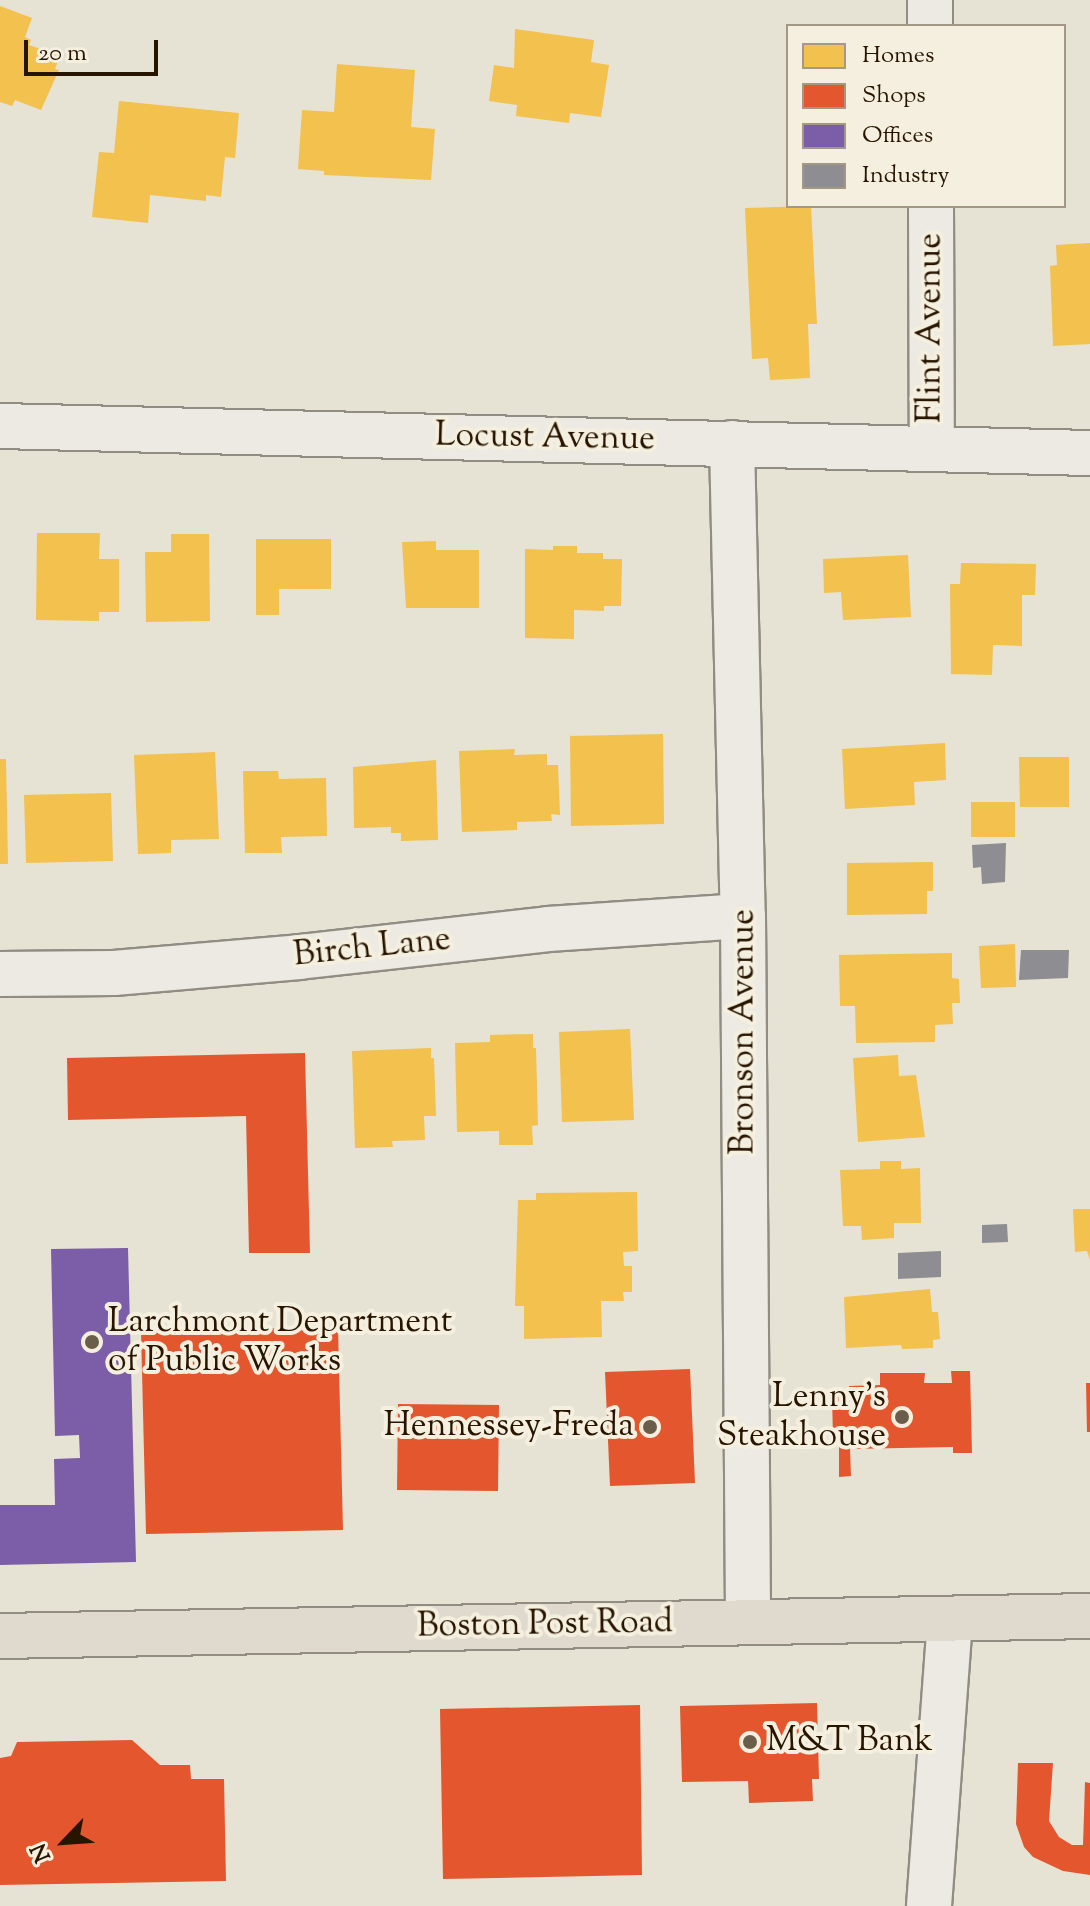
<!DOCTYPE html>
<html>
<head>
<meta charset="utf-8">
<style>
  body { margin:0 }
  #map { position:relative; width:1090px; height:1906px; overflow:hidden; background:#e6e2d4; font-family:"Sorts Mill Goudy",serif }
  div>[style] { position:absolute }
  .homes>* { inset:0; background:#f2c14e }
  .shops>* { inset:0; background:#e4572e }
  .offices>* { inset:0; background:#7b5ea7 }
  .industry>* { inset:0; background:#8d8d92 }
  .roads { filter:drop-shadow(2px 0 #928d83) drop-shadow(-2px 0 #928d83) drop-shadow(0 2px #928d83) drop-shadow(0 -2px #928d83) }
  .minor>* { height:44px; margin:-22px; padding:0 22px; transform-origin:22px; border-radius:22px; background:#eceae2 }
  .primary>* { height:44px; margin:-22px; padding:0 22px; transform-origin:22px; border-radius:22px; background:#dfdacd }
  .dots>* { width:22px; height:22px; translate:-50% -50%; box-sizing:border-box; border:4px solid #f4efde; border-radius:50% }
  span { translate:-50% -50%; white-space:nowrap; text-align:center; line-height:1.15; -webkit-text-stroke:8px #f4efde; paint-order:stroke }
  .street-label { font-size:34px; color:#281500 }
  .poi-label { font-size:34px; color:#281500 }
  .left { translate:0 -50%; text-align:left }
  .right { translate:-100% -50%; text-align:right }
  .legend { position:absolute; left:786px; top:24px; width:280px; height:184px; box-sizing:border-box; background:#f4efde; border:2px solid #a29885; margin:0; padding:10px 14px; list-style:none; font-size:24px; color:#281500 }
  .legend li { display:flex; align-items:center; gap:16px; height:40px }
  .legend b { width:40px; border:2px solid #a29885 }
  .north { position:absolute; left:24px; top:1802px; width:80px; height:80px; -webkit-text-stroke:6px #f4efde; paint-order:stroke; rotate:245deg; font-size:22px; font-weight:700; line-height:32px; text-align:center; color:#281500 }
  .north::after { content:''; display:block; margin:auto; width:28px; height:36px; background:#281500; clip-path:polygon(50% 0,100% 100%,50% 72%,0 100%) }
  .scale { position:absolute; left:24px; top:40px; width:134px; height:36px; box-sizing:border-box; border:4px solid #281500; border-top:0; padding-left:10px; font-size:24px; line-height:28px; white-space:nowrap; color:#281500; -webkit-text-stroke:6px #f4efde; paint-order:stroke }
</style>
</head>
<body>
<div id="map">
  <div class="homes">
    <i style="clip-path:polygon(0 6px,32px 18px,25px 37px,31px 40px,29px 45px,60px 56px,55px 69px,59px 70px,41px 110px,15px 100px,12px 106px,0 102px)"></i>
    <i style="clip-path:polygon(515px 29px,594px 40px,591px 62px,609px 65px,601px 117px,570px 113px,569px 123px,516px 116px,517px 105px,489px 101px,494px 65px,514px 68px)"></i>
    <i style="clip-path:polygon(337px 64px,415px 70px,411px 127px,435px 129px,431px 180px,324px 175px,324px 171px,298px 169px,302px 110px,334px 112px)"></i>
    <i style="clip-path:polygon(119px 101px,239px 113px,235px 158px,225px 157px,221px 197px,206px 195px,206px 201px,150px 195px,148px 223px,92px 217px,99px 152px,114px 153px)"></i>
    <i style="clip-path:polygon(811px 206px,817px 324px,808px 324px,810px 378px,770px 380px,768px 358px,752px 359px,745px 208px)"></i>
    <i style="clip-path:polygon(1090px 243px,1090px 344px,1053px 346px,1050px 266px,1057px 265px,1056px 245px)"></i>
    <i style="clip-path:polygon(37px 533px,100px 533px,99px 559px,119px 559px,119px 612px,99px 612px,99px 621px,36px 620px)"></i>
    <i style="clip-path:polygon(171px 534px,209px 534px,210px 621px,146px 622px,145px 552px,171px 552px)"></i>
    <i style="clip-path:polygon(256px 539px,331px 539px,331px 589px,279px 589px,279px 615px,256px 615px)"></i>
    <i style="clip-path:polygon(436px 541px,436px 550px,479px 550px,479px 608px,406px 608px,402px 542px)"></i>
    <i style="clip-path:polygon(553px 546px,577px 546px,577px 553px,603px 553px,603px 559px,622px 559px,621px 606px,604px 606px,604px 611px,574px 610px,574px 639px,525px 638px,525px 549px,553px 550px)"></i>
    <i style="clip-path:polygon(908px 555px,911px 617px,843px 620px,841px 592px,824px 593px,823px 559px)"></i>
    <i style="clip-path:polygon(961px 563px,1036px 564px,1035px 595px,1022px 595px,1022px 646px,993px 645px,992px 675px,951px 674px,950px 584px,960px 584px)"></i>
    <i style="clip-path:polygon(663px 734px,664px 824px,571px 826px,570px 736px)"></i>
    <i style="clip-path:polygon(945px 743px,946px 780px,914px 782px,915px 805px,845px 809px,842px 749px)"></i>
    <i style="clip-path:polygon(515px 749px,514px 755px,547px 754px,547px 765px,558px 765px,560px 815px,551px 814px,552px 821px,517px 822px,517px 830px,462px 832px,459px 751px)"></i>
    <i style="clip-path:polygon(215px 752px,219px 839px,171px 840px,171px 853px,138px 854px,134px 755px)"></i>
    <i style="clip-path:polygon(1019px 757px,1069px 757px,1069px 807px,1020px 807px)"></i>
    <i style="clip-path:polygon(0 759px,6px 759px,8px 864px,0 864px)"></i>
    <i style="clip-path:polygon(436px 760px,438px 840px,401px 841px,401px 833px,391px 833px,391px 827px,354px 828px,353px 767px)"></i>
    <i style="clip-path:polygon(243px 771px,278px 771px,279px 779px,326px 778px,327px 836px,281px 837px,282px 853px,245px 853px)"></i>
    <i style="clip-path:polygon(111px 793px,113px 861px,26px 863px,24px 795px)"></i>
    <i style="clip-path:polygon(971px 802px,1015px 802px,1015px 837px,971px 837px)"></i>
    <i style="clip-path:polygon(933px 862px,933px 891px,927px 891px,927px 914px,847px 915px,847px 863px)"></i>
    <i style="clip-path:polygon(1015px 944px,1016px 987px,981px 988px,979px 946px)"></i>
    <i style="clip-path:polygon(952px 953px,952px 978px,959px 979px,960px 1003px,952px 1003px,953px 1024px,935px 1025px,935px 1042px,856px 1043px,855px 1006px,840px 1006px,839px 955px)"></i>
    <i style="clip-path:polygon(630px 1029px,634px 1120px,562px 1122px,559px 1032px)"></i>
    <i style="clip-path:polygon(533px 1034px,533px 1048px,536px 1048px,538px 1125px,532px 1126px,533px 1145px,499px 1145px,499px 1131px,457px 1132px,455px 1043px,490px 1042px,490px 1035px)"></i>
    <i style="clip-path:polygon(431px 1048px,431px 1058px,434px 1058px,436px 1116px,424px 1116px,425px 1140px,392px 1141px,393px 1147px,355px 1148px,352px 1051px)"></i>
    <i style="clip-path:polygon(898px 1055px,899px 1076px,916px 1075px,925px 1137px,858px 1142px,853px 1058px)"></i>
    <i style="clip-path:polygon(880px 1161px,901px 1161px,901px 1169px,920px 1168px,921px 1223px,894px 1223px,894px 1238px,862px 1240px,861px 1226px,843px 1226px,840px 1170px,880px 1169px)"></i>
    <i style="clip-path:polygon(637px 1192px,638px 1251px,623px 1252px,624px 1266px,632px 1266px,632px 1292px,623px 1292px,624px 1301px,601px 1301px,602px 1337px,524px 1339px,524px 1306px,515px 1306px,518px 1200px,536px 1200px,536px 1193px)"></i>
    <i style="clip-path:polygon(1073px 1209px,1090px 1209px,1090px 1260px,1087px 1251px,1075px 1252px)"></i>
    <i style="clip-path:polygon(930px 1289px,932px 1312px,938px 1312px,940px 1339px,933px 1340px,933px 1348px,902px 1349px,901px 1345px,846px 1348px,844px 1297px)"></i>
  </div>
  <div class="shops">
    <i style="clip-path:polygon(305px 1053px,310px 1253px,249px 1253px,246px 1116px,68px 1120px,67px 1058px)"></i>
    <i style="clip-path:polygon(338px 1327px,343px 1530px,146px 1534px,141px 1331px)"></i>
    <i style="clip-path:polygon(690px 1369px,695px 1483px,610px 1486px,605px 1372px)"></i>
    <i style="clip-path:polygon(951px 1371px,970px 1371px,972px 1453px,953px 1453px,953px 1447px,850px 1449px,851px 1476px,839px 1477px,839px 1438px,833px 1438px,832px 1396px,849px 1396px,849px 1386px,880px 1385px,880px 1373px,925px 1373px,924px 1383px,952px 1383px)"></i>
    <i style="clip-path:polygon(1086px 1383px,1090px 1383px,1090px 1432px,1087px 1432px)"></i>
    <i style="clip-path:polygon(398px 1404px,499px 1405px,498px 1491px,397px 1490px)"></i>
    <i style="clip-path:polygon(817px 1703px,819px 1779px,812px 1779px,813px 1801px,749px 1803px,748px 1781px,682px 1782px,680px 1706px)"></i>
    <i style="clip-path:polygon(640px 1705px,642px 1875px,443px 1879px,440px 1709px)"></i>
    <i style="clip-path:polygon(132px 1740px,160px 1765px,190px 1765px,191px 1779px,224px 1779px,226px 1881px,0 1885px,0 1758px,11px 1756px,17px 1742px)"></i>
    <i style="clip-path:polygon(1018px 1763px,1053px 1763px,1049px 1821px,1059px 1837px,1072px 1845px,1083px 1845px,1085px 1782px,1090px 1783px,1090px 1875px,1063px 1871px,1033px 1857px,1024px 1847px,1016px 1824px)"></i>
  </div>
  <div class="offices">
    <i style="clip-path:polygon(128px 1248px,136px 1562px,0 1565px,0 1505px,55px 1505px,54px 1459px,80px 1458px,79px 1435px,55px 1436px,51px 1249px)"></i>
  </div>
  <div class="industry">
    <i style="clip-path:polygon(1006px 843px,1005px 882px,982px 884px,981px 867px,973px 868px,972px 845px)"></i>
    <i style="clip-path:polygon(1021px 950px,1069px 950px,1068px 978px,1019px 980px)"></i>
    <i style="clip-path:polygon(1007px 1224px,1008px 1242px,982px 1243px,982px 1225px)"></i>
    <i style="clip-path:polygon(941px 1251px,941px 1277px,898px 1279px,898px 1253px)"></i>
  </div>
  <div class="roads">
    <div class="minor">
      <i style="left:930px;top:0;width:26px;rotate:90deg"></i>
      <i style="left:931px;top:206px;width:243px;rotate:89.8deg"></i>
      <i style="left:0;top:426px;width:1090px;rotate:1.42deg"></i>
      <i style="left:732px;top:443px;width:473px;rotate:88.7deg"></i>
      <i style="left:743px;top:916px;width:705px;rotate:89.59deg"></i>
      <i style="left:0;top:974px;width:114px;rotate:-0.5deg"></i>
      <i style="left:114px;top:973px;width:186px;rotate:-4.9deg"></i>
      <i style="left:299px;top:957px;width:251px;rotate:-6.4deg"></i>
      <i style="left:548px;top:929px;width:195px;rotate:-3.8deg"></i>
      <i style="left:929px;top:1906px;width:287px;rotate:-85.8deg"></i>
    </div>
    <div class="primary">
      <i style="left:0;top:1636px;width:1090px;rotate:-1.05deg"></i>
    </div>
  </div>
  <div class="dots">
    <i style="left:92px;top:1342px;background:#6a5d4a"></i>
    <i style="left:902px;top:1417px;background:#6a5d4a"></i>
    <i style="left:650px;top:1427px;background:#6a5d4a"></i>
    <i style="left:750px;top:1742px;background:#6a5d4a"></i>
  </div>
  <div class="street-label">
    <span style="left:931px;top:328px;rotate:-90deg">Flint Avenue</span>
    <span style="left:545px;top:438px;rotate:1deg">Locust Avenue</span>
    <span style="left:372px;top:948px;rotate:-6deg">Birch Lane</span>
    <span style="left:744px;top:1032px;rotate:-90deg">Bronson Avenue</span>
    <span style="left:545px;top:1625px;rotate:-1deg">Boston Post Road</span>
  </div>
  <div class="poi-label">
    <span class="left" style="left:108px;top:1342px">Larchmont Department<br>of Public Works</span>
    <span class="right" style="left:886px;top:1417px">Lenny's<br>Steakhouse</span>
    <span class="right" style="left:634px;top:1427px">Hennessey-Freda</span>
    <span class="left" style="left:766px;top:1742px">M&amp;T Bank</span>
  </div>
  <ul class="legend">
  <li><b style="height:22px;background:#f2c14e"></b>Homes</li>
  <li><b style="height:22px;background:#e4572e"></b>Shops</li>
  <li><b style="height:22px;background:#7b5ea7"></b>Offices</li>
  <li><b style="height:22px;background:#8d8d92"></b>Industry</li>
  </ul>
  <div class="north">N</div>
  <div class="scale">20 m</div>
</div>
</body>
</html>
